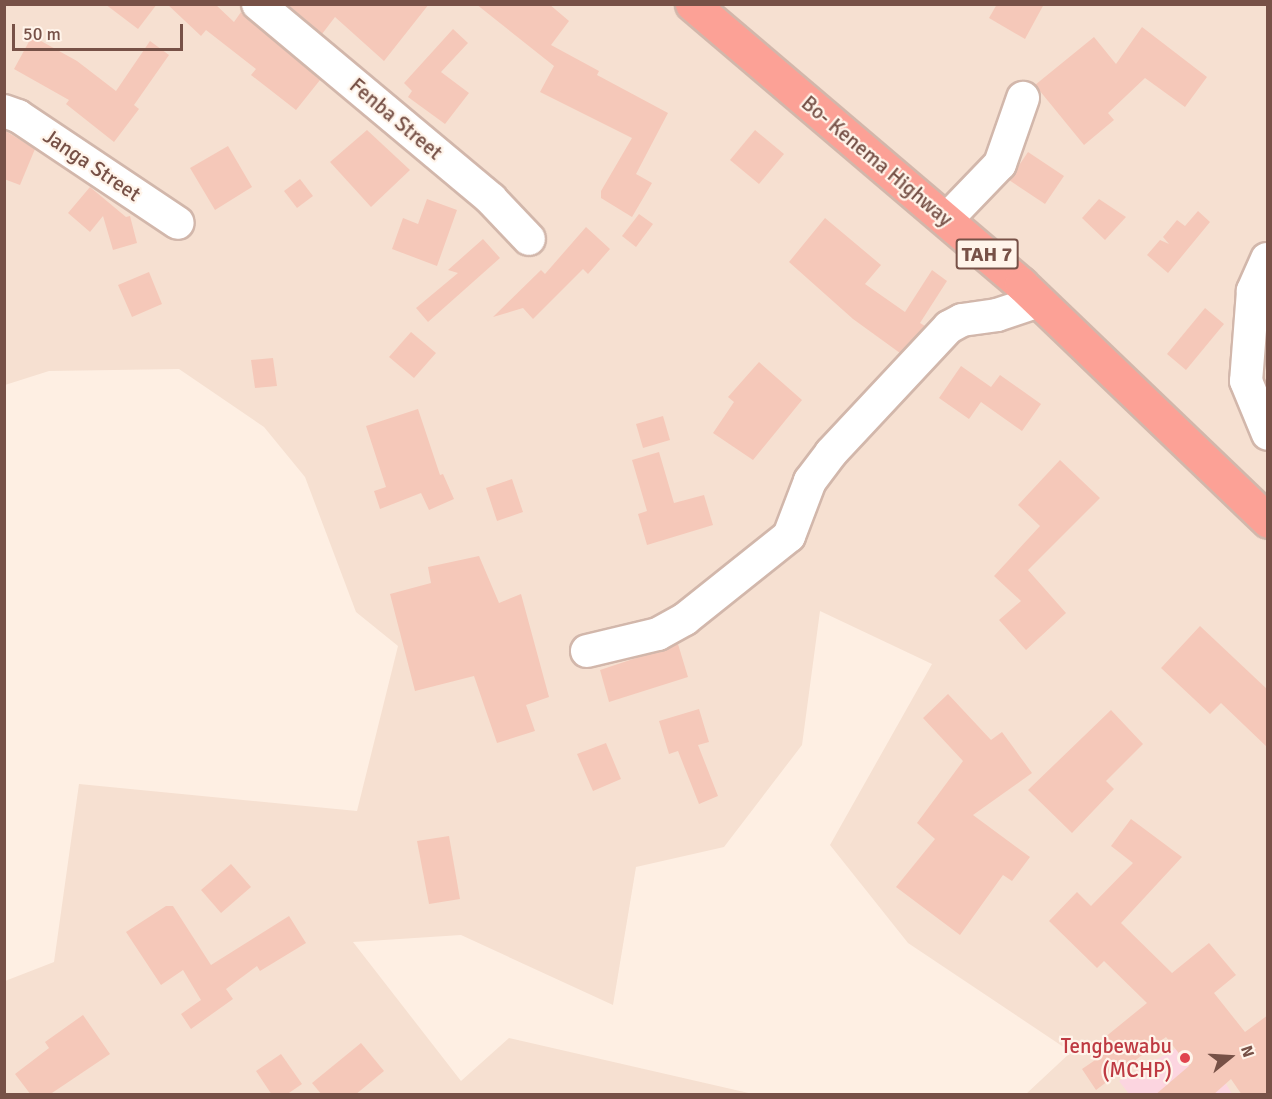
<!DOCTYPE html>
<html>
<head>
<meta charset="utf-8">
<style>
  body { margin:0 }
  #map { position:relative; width:1272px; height:1099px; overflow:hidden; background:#feefe3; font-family:Signika,sans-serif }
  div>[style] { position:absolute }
  .residential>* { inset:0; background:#f6e0d1 }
  .medical>* { inset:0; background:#fcd5e0 }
  .building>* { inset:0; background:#f5c8b9 }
  .roads { filter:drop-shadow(2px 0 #d2b7ab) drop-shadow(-2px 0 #d2b7ab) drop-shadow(0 2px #d2b7ab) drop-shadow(0 -2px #d2b7ab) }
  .minor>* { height:32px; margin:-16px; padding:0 16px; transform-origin:16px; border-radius:16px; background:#fff }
  .highway>* { height:33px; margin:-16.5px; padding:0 16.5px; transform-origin:16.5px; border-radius:16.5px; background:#fca196 }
  .dots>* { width:16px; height:16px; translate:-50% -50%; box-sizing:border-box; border:3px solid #fff4ea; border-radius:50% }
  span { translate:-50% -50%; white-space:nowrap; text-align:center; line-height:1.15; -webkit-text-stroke:4.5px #fff4ea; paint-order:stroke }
  .shield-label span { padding:2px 4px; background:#fff4ea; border:2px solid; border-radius:4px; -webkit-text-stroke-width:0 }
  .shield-label { font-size:20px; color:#775147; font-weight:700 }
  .street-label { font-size:21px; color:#775147 }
  .health-label { font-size:21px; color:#be3a42 }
  .right { translate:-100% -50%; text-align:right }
  .frame { position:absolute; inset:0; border:6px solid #775147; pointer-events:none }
  .north { position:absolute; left:1200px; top:1027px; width:60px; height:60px; -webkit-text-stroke:4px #fff4ea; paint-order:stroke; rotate:72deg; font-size:16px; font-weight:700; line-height:24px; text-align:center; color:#775147 }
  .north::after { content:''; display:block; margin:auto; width:21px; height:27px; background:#775147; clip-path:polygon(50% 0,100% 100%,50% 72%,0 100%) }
  .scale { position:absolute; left:12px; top:24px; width:171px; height:27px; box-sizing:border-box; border:3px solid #775147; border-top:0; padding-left:8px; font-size:18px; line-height:21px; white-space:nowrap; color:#775147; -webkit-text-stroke:4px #fff4ea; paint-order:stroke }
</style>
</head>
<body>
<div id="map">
  <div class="residential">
    <i style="clip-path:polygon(5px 5px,1267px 5px,1267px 1094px,1026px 1094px,1071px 1052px,908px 943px,830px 845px,932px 664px,820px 611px,802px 745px,724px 847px,636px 867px,613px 1005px,461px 935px,353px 942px,461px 1081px,509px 1038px,753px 1094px,5px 1094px,5px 981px,54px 962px,79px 784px,357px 811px,398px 646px,356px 612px,305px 477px,264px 427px,179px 369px,49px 371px,5px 385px)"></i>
  </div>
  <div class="medical">
    <i style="clip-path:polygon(1198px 1036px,1232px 1094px,1129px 1094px,1119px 1081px)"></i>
  </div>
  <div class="building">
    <i style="clip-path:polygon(105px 4px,157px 4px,138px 29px)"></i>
    <i style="clip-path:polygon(167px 4px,215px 4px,234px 22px,241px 12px,320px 80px,296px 110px,251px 75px,256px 69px,206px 30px,201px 36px)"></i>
    <i style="clip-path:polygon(287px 4px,429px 4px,384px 61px,335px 17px,322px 34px)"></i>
    <i style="clip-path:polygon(476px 4px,549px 4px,569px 21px,551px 45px,599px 71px,597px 75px,668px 113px,636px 174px,652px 183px,632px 217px,601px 198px,601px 191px,632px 138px,540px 92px,554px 66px)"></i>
    <i style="clip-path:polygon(997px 4px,1044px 4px,1025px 39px,989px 18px)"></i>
    <i style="clip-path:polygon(1142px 27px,1207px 77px,1185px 107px,1145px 78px,1108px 113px,1114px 120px,1084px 145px,1035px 85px,1094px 37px,1116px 64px)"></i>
    <i style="clip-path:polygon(453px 29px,468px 43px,441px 72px,469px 93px,445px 124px,408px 97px,412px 91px,404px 83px)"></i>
    <i style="clip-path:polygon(32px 36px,77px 61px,116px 91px,150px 41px,169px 55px,134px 105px,139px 109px,114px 142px,66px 104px,69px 100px,14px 69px)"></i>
    <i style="clip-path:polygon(4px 130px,35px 149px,20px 185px,4px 179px)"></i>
    <i style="clip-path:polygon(367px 130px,410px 170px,371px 207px,330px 162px)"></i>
    <i style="clip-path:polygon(755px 130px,784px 154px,759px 184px,730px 160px)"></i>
    <i style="clip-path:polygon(228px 146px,252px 187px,215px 210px,190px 168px)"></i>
    <i style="clip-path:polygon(1028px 152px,1064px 176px,1045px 204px,1009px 180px)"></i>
    <i style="clip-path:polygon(300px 179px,313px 196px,297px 208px,284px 191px)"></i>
    <i style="clip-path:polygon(90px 187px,126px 217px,130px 216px,137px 243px,113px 250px,103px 216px,90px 232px,68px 213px)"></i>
    <i style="clip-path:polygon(427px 199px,457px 210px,437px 266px,392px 249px,403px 218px,418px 224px)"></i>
    <i style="clip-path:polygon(1099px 199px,1126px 217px,1105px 240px,1082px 218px)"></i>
    <i style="clip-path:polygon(1198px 211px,1210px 222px,1168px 273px,1147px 255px,1160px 240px,1169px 244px,1163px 237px,1177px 220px,1185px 226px)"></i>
    <i style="clip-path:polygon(639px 214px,653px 224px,636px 247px,622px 236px)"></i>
    <i style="clip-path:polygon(825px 218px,881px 265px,865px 284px,905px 312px,932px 270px,947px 281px,920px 323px,925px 326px,900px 353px,853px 319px,789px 262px)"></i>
    <i style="clip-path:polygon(586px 227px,610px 249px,588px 274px,583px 269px,533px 319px,523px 308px,493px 317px,541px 270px,545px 274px)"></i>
    <i style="clip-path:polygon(483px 239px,500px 258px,428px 322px,416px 308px,458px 273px,448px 270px)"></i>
    <i style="clip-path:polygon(149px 272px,162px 304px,132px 317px,118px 285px)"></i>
    <i style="clip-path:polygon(1205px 308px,1224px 324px,1186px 370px,1167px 354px)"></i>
    <i style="clip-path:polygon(411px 332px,436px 353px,414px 378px,389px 357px)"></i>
    <i style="clip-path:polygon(273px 358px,277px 386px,255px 388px,251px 360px)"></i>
    <i style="clip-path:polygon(759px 362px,802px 400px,753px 460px,713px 433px,734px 402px,728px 397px)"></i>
    <i style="clip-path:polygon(961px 366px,991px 387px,1000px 375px,1041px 404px,1022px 431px,981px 402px,969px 419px,939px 398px)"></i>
    <i style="clip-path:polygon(418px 409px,440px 475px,443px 474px,454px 499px,429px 510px,421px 493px,380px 509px,374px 491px,386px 487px,366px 426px)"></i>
    <i style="clip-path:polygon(663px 416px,670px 440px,643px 448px,636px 424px)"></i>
    <i style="clip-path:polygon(659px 452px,674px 503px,704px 495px,713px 525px,647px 545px,638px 514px,647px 511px,632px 460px)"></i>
    <i style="clip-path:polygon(1060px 460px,1100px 498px,1028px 570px,1066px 613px,1026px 650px,999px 620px,1021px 601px,994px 576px,1040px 526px,1018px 505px)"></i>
    <i style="clip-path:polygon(512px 479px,523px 512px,497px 521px,486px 488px)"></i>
    <i style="clip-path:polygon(479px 556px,499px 603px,521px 594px,549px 697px,526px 705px,535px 731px,497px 743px,474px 676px,415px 691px,390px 594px,431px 583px,428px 567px)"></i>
    <i style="clip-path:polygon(1200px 626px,1268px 690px,1268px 748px,1221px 703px,1210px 714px,1161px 668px)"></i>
    <i style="clip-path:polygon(678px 644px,688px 677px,609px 702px,600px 670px)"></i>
    <i style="clip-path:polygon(948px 694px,991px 740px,1002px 732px,1032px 773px,973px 815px,1030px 857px,1012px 881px,1003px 875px,960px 935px,896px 887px,935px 839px,917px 823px,963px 761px,923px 718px)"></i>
    <i style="clip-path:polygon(699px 709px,709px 742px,698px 745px,718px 796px,699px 804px,678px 751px,669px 754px,659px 721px)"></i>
    <i style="clip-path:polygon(1111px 710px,1143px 744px,1106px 781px,1114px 789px,1072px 833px,1028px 790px)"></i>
    <i style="clip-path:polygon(606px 743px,621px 779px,593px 791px,577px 754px)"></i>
    <i style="clip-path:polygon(1131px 819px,1182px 857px,1121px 923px,1172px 973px,1209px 943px,1236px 975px,1214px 993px,1245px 1032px,1268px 1015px,1268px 1095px,1242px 1095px,1231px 1079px,1213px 1095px,1155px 1095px,1189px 1066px,1166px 1037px,1096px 1090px,1082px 1069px,1113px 1048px,1104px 1038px,1147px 1003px,1104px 961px,1097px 968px,1049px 921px,1077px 892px,1091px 906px,1133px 863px,1111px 846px)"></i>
    <i style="clip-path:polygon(449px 836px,460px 899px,429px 904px,417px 841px)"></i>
    <i style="clip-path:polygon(231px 864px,251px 887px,221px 913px,201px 890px)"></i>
    <i style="clip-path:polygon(166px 906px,173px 906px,211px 965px,289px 916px,306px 943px,260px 971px,257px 966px,226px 989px,233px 999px,191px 1029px,181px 1014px,201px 1000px,183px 970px,161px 985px,126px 932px)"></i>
    <i style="clip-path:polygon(83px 1015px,110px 1054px,49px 1095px,31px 1095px,15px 1074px,49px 1048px,45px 1042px)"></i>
    <i style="clip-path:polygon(361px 1043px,384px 1071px,355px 1095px,322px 1095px,312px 1083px)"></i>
    <i style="clip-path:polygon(281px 1054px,302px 1084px,286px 1095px,272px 1095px,256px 1071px)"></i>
  </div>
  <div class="roads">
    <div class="minor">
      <i style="left:258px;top:4px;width:304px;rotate:39.9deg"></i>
      <i style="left:491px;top:199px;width:55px;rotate:46.5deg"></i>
      <i style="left:4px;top:111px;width:15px;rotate:20deg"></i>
      <i style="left:18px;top:116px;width:192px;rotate:33.8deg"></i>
      <i style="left:947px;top:219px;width:76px;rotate:-46.1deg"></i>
      <i style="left:1000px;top:164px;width:70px;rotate:-70.8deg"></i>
      <i style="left:1267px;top:259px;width:35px;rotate:114deg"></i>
      <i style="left:1253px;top:291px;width:90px;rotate:94.4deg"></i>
      <i style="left:1246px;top:381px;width:57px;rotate:67.5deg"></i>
      <i style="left:587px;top:651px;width:73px;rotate:-13.5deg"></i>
      <i style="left:658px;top:634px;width:31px;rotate:-29deg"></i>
      <i style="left:685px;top:619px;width:133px;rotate:-38.6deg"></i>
      <i style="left:789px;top:536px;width:59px;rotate:-69.1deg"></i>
      <i style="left:810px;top:481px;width:35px;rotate:-53deg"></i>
      <i style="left:831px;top:453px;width:173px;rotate:-46.9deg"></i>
      <i style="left:949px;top:327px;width:15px;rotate:-28deg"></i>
      <i style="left:962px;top:320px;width:35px;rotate:-8deg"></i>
      <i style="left:997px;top:315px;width:44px;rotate:-18.4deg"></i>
    </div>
    <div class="highway">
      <i style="left:692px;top:4px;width:432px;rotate:40.4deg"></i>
      <i style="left:1021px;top:284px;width:342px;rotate:43.8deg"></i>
    </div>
  </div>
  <div class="dots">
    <i style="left:1185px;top:1058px;background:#e0444e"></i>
  </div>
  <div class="shield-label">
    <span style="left:987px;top:254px">TAH 7</span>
  </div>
  <div class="street-label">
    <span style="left:396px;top:119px;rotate:40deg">Fenba Street</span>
    <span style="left:877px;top:161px;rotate:40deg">Bo- Kenema Highway</span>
    <span style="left:92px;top:165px;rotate:34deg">Janga Street</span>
  </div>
  <div class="health-label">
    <span class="right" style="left:1172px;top:1058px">Tengbewabu<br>(MCHP)</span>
  </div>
  <div class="frame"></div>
  <div class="north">N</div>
  <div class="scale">50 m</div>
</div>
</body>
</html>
